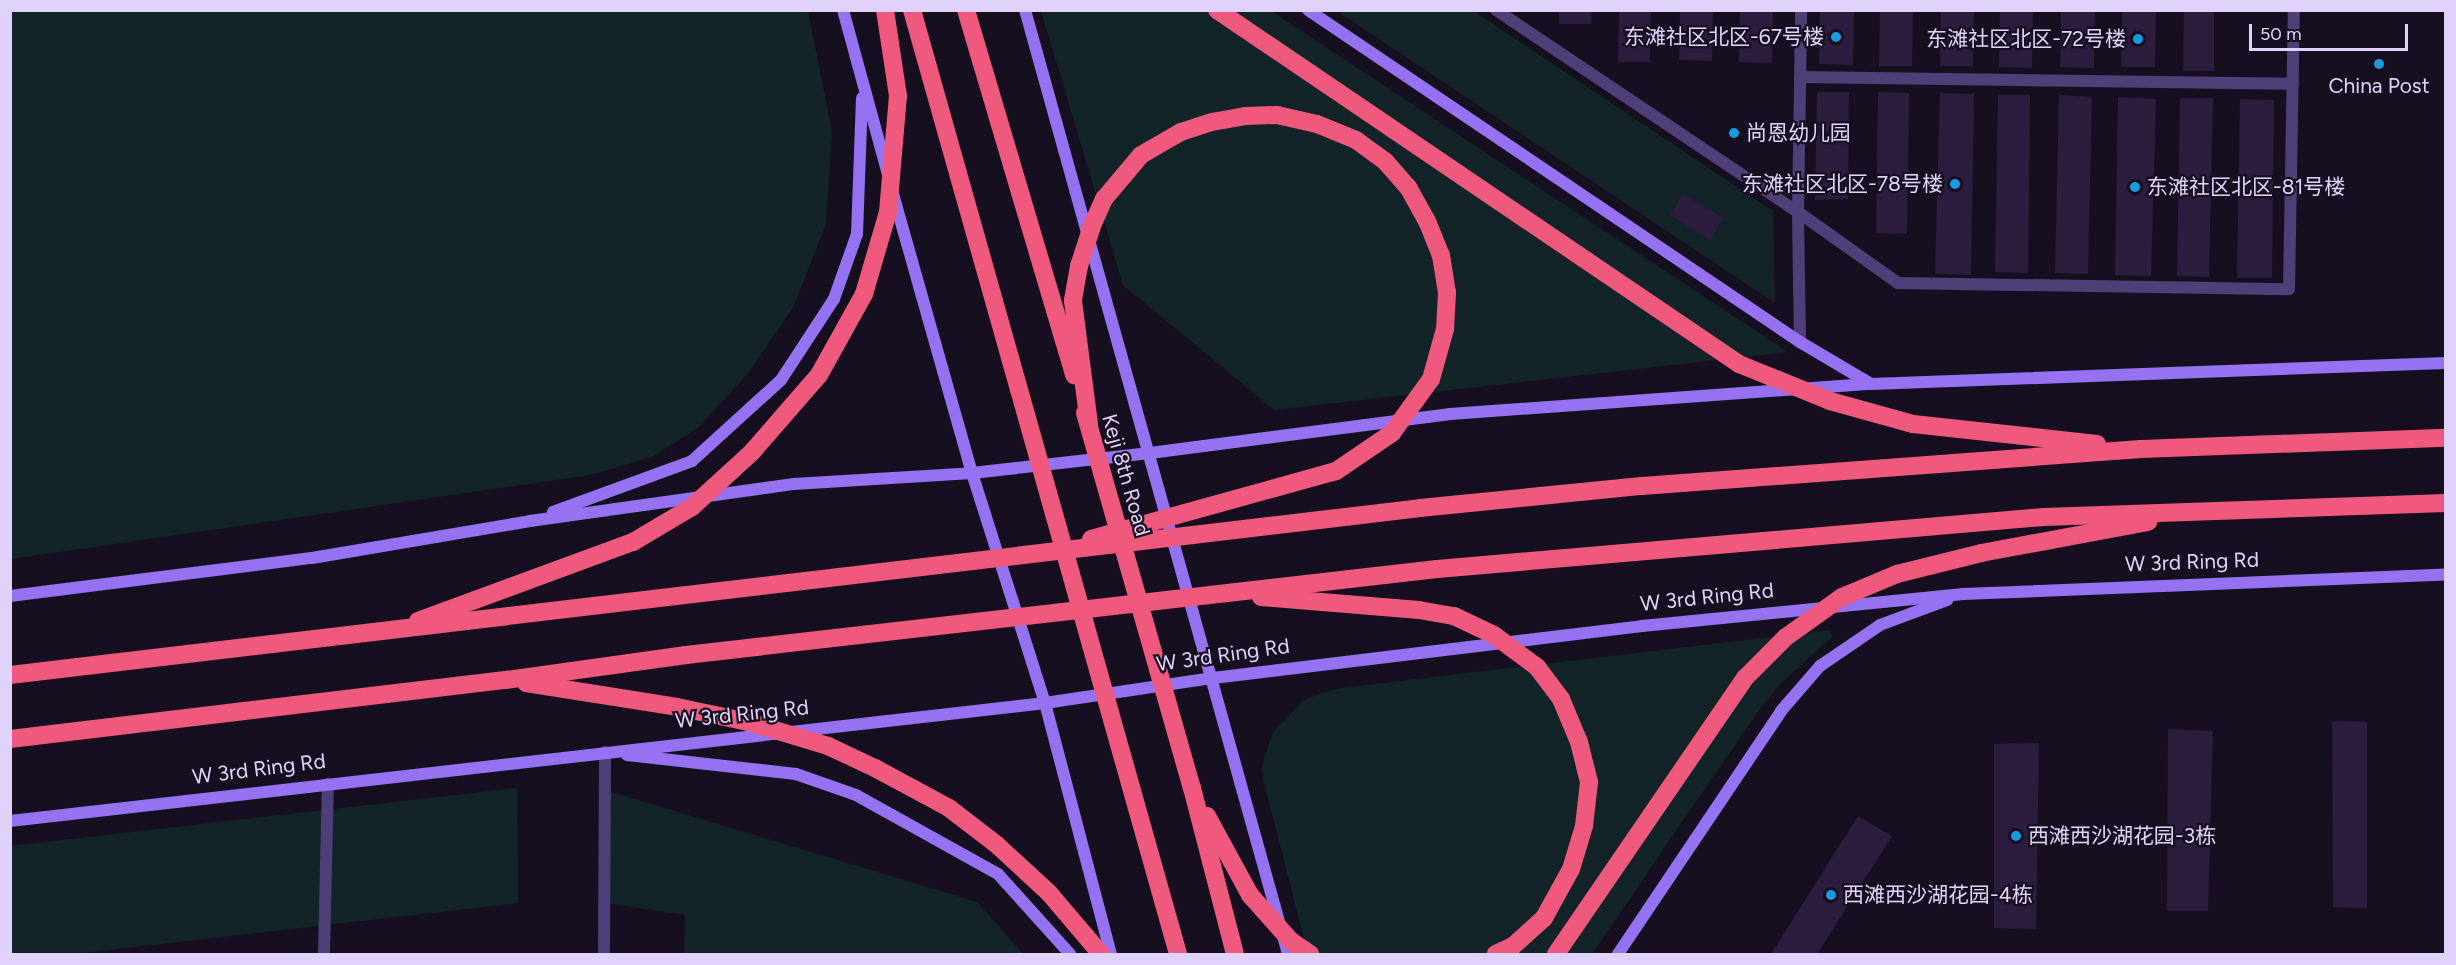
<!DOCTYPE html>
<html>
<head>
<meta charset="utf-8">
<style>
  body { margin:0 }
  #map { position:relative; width:2456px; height:965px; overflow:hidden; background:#160f1f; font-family:Figtree,"Noto Sans SC",sans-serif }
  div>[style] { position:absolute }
  .green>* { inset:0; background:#132428 }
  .building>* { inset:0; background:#2c1d3e }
  .street>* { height:12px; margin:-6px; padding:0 6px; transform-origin:6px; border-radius:6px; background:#4f3f79 }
  .secondary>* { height:12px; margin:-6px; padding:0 6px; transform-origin:6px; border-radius:6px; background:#9472f1 }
  .highway>* { height:18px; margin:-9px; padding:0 9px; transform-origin:9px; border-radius:9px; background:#ee597d }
  .dots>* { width:16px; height:16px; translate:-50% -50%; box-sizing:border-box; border:3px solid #160f1f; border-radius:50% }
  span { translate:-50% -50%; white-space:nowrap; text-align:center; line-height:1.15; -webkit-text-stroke:4.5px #160f1f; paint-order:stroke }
  .poi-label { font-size:21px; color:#e0d2fa }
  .right { translate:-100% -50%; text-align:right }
  .left { translate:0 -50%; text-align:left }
  .street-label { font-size:21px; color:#e0d2fa }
  .frame { position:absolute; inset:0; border:12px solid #e0d2fa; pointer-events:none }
  .scale { position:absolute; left:2249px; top:24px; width:159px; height:27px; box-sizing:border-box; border:3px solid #e0d2fa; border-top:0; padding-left:8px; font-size:18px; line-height:21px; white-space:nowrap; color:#e0d2fa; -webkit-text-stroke:4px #160f1f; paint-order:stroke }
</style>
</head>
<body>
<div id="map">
  <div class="green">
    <i style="clip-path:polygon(10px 11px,808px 11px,832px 131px,826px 224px,793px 308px,749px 372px,699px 427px,652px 457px,590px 475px,11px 559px)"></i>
    <i style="clip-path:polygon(1041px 11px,1271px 11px,1788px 352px,1274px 410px,1123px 285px)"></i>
    <i style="clip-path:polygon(1337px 11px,1474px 11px,1773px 211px,1775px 303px)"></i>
    <i style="clip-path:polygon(1830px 630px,1832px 637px,1780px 684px,1754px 717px,1592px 954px,1308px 954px,1264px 783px,1262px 765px,1273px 732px,1303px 701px,1321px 693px,1341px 688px)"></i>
    <i style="clip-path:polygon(517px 788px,518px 903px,74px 954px,11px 954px,10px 846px)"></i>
    <i style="clip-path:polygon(605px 790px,977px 902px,1023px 954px,684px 954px,685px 915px,607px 903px)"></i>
  </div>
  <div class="building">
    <i style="clip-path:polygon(1559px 10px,1592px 10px,1591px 24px,1559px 24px)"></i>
    <i style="clip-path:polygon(1619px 10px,1651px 10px,1650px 62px,1618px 62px)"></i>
    <i style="clip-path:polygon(1680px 10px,1713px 10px,1712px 61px,1679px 60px)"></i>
    <i style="clip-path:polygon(1740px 10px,1773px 10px,1772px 63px,1739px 62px)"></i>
    <i style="clip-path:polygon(1820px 10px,1854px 10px,1853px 65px,1819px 64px)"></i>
    <i style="clip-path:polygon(1880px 10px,1913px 10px,1912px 66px,1879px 66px)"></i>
    <i style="clip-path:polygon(1941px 10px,1974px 10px,1973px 66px,1940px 66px)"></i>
    <i style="clip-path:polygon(2000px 10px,2033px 10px,2032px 68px,1999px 67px)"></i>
    <i style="clip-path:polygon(2061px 10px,2095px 10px,2094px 68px,2060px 67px)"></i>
    <i style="clip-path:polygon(2122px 10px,2156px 10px,2155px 67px,2121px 67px)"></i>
    <i style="clip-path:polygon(2184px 10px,2214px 10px,2214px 71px,2183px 71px)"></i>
    <i style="clip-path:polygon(1817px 92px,1849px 92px,1848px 199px,1815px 200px)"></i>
    <i style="clip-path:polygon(1878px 92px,1909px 93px,1907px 234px,1876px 233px)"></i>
    <i style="clip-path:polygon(1940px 93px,1974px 94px,1971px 275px,1935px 274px)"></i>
    <i style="clip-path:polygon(1998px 95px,2030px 95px,2028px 273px,1995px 272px)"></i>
    <i style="clip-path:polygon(2059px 95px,2092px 97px,2088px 274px,2055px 273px)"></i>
    <i style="clip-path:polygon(2118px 97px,2156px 99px,2151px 276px,2115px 275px)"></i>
    <i style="clip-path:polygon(2180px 98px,2213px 98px,2209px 277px,2177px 276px)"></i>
    <i style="clip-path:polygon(2240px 99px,2274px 100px,2272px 278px,2237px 278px)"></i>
    <i style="clip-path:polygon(1683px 194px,1723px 218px,1710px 240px,1670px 215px)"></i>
    <i style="clip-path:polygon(2332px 721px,2367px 722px,2367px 908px,2333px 907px)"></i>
    <i style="clip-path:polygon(2168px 729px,2213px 731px,2208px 911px,2167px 911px)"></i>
    <i style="clip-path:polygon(2039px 743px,2036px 929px,1994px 928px,1994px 744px)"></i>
    <i style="clip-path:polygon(1858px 816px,1892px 836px,1817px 954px,1771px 954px)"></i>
  </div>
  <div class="street">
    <i style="left:1496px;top:10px;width:363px;rotate:33.8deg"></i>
    <i style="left:1798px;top:212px;width:123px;rotate:35.4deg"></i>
    <i style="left:1898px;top:283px;width:391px;rotate:0.9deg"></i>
    <i style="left:2289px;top:289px;width:279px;rotate:-89deg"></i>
    <i style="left:1800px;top:77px;width:493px;rotate:0.8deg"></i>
    <i style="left:1800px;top:342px;width:130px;rotate:-90.9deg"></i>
    <i style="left:1798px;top:212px;width:202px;rotate:-89.1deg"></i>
    <i style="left:324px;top:954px;width:170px;rotate:-88.7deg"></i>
    <i style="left:604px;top:954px;width:202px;rotate:-89.7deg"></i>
  </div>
  <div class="secondary">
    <i style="left:843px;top:10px;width:170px;rotate:74.7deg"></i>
    <i style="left:1025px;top:10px;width:980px;rotate:74.43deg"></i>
    <i style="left:1308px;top:10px;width:594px;rotate:34.01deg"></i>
    <i style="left:1800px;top:342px;width:82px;rotate:30.6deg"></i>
    <i style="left:893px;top:194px;width:290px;rotate:74.2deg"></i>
    <i style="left:972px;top:473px;width:241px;rotate:72.4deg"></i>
    <i style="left:1045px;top:703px;width:260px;rotate:75.3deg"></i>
    <i style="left:553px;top:512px;width:148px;rotate:-20.1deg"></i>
    <i style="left:692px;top:461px;width:120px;rotate:-42.3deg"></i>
    <i style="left:781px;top:380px;width:97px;rotate:-56.8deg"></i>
    <i style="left:834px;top:299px;width:69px;rotate:-70.5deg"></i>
    <i style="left:857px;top:234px;width:136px;rotate:-87.9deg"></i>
    <i style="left:10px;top:596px;width:304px;rotate:-7.2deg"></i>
    <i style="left:312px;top:558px;width:221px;rotate:-9.6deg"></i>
    <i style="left:530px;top:521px;width:267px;rotate:-8deg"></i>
    <i style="left:794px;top:484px;width:178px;rotate:-3.5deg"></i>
    <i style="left:972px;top:473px;width:179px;rotate:-6.4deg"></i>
    <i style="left:1150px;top:453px;width:303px;rotate:-7.4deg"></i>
    <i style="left:1450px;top:414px;width:422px;rotate:-4.1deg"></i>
    <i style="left:1871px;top:384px;width:575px;rotate:-2.09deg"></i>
    <i style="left:627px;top:755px;width:170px;rotate:6.4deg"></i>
    <i style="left:796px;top:774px;width:64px;rotate:19.3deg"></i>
    <i style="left:856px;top:795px;width:162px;rotate:29.1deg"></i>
    <i style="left:998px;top:874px;width:108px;rotate:48deg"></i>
    <i style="left:10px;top:821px;width:1042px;rotate:-6.5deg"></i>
    <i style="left:1045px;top:703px;width:170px;rotate:-8.5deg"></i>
    <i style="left:1213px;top:678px;width:432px;rotate:-6.9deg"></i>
    <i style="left:1642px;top:626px;width:323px;rotate:-5.7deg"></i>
    <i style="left:1963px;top:594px;width:483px;rotate:-2.3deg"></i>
    <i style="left:1618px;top:954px;width:293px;rotate:-56.1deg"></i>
    <i style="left:1781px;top:711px;width:60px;rotate:-49.1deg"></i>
    <i style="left:1820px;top:666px;width:73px;rotate:-34.3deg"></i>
    <i style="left:1880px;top:625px;width:72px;rotate:-20.5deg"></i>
  </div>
  <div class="highway">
    <i style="left:912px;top:10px;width:981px;rotate:74.26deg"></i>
    <i style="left:966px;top:10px;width:381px;rotate:73.5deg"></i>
    <i style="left:1217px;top:10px;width:631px;rotate:34.14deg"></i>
    <i style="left:1739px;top:364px;width:98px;rotate:22.1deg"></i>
    <i style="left:1830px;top:401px;width:86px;rotate:15.5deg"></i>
    <i style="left:1913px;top:424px;width:185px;rotate:6.2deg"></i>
    <i style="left:1085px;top:413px;width:390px;rotate:74.1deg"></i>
    <i style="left:1192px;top:788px;width:171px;rotate:75.5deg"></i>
    <i style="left:1089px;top:424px;width:125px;rotate:-97.4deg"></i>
    <i style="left:1073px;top:300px;width:35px;rotate:-80deg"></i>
    <i style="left:1079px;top:266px;width:40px;rotate:-72deg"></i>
    <i style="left:1091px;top:228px;width:32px;rotate:-66deg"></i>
    <i style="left:1104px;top:199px;width:57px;rotate:-49.9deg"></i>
    <i style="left:1141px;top:155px;width:46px;rotate:-29.9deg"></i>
    <i style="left:1181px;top:132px;width:33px;rotate:-18deg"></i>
    <i style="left:1212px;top:122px;width:35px;rotate:-10deg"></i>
    <i style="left:1246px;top:116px;width:31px;rotate:-2deg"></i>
    <i style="left:1277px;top:115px;width:41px;rotate:12.7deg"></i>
    <i style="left:1317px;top:124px;width:42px;rotate:22.3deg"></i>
    <i style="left:1356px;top:140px;width:36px;rotate:36deg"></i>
    <i style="left:1385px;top:161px;width:35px;rotate:49deg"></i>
    <i style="left:1408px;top:187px;width:39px;rotate:61deg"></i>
    <i style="left:1427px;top:221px;width:37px;rotate:68deg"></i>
    <i style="left:1441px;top:255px;width:37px;rotate:81deg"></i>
    <i style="left:1447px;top:292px;width:37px;rotate:93deg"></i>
    <i style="left:1445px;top:329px;width:52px;rotate:105.6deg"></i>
    <i style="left:1431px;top:379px;width:67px;rotate:125.8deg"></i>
    <i style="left:1392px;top:433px;width:68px;rotate:145.8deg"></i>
    <i style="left:1336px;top:471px;width:254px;rotate:164.5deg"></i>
    <i style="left:1261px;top:597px;width:159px;rotate:4.7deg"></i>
    <i style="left:1419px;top:610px;width:36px;rotate:10deg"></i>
    <i style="left:1454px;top:616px;width:44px;rotate:25.4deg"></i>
    <i style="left:1494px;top:635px;width:54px;rotate:36.7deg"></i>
    <i style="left:1537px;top:667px;width:40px;rotate:53deg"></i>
    <i style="left:1561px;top:699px;width:47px;rotate:67.3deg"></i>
    <i style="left:1579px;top:742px;width:41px;rotate:76deg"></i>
    <i style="left:1589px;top:782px;width:44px;rotate:96.5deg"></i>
    <i style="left:1584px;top:826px;width:45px;rotate:106.8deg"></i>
    <i style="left:1571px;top:869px;width:56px;rotate:118.9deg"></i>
    <i style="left:1544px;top:918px;width:42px;rotate:137.9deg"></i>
    <i style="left:1513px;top:946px;width:19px;rotate:155deg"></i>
    <i style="left:418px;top:621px;width:229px;rotate:-20.2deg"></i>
    <i style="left:633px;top:542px;width:69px;rotate:-30.7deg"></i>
    <i style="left:692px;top:507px;width:81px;rotate:-42.5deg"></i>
    <i style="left:752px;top:452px;width:102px;rotate:-49deg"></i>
    <i style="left:819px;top:375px;width:93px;rotate:-60.9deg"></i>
    <i style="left:864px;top:294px;width:85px;rotate:-73.7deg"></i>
    <i style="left:888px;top:212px;width:116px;rotate:-85.1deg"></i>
    <i style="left:898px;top:96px;width:87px;rotate:-98.6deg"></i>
    <i style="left:10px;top:675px;width:1420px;rotate:-6.75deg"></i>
    <i style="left:1420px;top:508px;width:223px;rotate:-5.7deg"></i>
    <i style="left:1642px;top:486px;width:500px;rotate:-4.24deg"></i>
    <i style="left:2141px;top:449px;width:305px;rotate:-2.1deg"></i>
    <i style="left:526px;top:683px;width:153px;rotate:9deg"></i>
    <i style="left:677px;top:707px;width:73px;rotate:11.9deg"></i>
    <i style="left:748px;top:722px;width:84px;rotate:16.7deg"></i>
    <i style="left:828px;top:746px;width:52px;rotate:25.1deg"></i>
    <i style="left:875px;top:768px;width:84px;rotate:28.4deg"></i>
    <i style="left:949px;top:808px;width:61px;rotate:37.6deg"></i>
    <i style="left:997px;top:845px;width:71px;rotate:42.7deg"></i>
    <i style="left:1049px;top:893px;width:80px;rotate:49.6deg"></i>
    <i style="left:10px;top:739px;width:499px;rotate:-6.8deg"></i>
    <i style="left:506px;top:680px;width:182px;rotate:-7.9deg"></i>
    <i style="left:686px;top:655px;width:756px;rotate:-6.53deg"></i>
    <i style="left:1437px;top:569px;width:609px;rotate:-4.9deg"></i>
    <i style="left:2044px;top:517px;width:402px;rotate:-2deg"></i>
    <i style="left:1207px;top:816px;width:90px;rotate:61.4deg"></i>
    <i style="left:1250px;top:895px;width:62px;rotate:48.3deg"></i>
    <i style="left:1291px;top:941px;width:23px;rotate:34deg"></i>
    <i style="left:1556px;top:954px;width:335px;rotate:-55.6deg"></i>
    <i style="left:1745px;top:678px;width:58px;rotate:-45deg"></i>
    <i style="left:1786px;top:637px;width:69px;rotate:-35.5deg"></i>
    <i style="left:1842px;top:597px;width:60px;rotate:-22.7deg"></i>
    <i style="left:1897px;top:574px;width:87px;rotate:-14deg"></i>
    <i style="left:1981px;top:553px;width:170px;rotate:-10.5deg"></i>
  </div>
  <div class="dots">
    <i style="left:1836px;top:37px;background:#179ce1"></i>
    <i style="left:2138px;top:39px;background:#179ce1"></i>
    <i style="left:2379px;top:64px;background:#179ce1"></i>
    <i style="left:1734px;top:133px;background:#179ce1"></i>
    <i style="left:1955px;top:184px;background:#179ce1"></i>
    <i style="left:2135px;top:187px;background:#179ce1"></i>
    <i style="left:2016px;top:836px;background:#179ce1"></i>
    <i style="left:1831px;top:895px;background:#179ce1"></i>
  </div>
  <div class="poi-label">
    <span class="right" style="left:1824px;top:37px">东滩社区北区-67号楼</span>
    <span class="right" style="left:2126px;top:39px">东滩社区北区-72号楼</span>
    <span style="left:2379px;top:86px">China Post</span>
    <span class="left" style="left:1746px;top:133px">尚恩幼儿园</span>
    <span class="right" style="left:1943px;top:184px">东滩社区北区-78号楼</span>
    <span class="left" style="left:2147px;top:187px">东滩社区北区-81号楼</span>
    <span class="left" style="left:2028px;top:836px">西滩西沙湖花园-3栋</span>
    <span class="left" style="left:1843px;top:895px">西滩西沙湖花园-4栋</span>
  </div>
  <div class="street-label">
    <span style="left:1126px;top:475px;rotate:74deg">Keji 8th Road</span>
    <span style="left:2192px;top:562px;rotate:-2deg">W 3rd Ring Rd</span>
    <span style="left:1707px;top:597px;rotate:-6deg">W 3rd Ring Rd</span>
    <span style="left:1223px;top:655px;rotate:-8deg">W 3rd Ring Rd</span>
    <span style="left:742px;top:714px;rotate:-6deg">W 3rd Ring Rd</span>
    <span style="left:259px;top:769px;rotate:-7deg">W 3rd Ring Rd</span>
  </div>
  <div class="frame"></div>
  <div class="scale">50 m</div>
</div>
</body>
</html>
